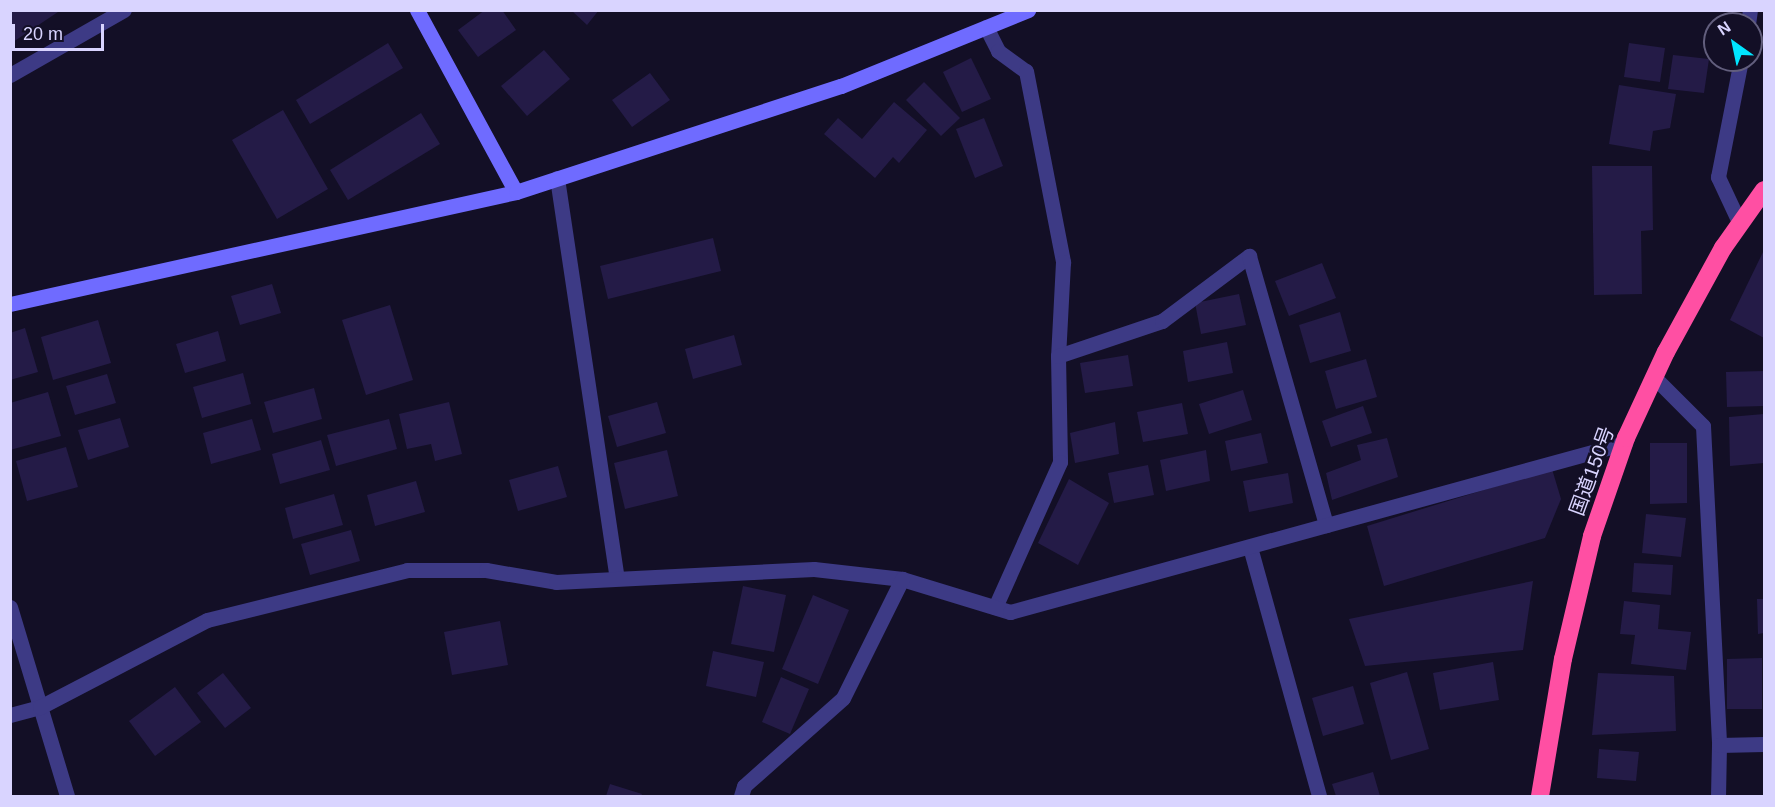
<!DOCTYPE html>
<html>
<head>
<meta charset="utf-8">
<style>
  body { margin:0 }
  #map { position:relative; width:1775px; height:807px; overflow:hidden; background:#130f26; font-family:Arial,"Noto Sans JP",sans-serif }
  div>[style] { position:absolute }
  .building>* { inset:0; background:#241b47 }
  .street>* { height:15px; margin:-7.5px; padding:0 7.5px; transform-origin:7.5px; border-radius:7.5px; background:#3d3a85 }
  .secondary>* { height:15px; margin:-7.5px; padding:0 7.5px; transform-origin:7.5px; border-radius:7.5px; background:#6f6bff }
  .highway>* { height:18px; margin:-9px; padding:0 9px; transform-origin:9px; border-radius:9px; background:#ff4fa3 }
  span { translate:-50% -50%; white-space:nowrap; text-align:center; line-height:1.15; -webkit-text-stroke:5px #130f26; paint-order:stroke }
  .street-label { font-size:20px; color:#d9d4ff }
  .frame { position:absolute; inset:0; border:12px solid #d9d4ff; pointer-events:none }
  .north { position:absolute; left:1703px; top:12px; width:60px; height:60px; box-sizing:border-box; background:#130f26; border:2px solid #625e7d; border-radius:50%; rotate:327deg; font-size:16px; font-weight:700; line-height:24px; text-align:center; color:#d9d4ff }
  .north::after { content:''; display:block; margin:auto; width:21px; height:27px; background:#00e5ff; clip-path:polygon(50% 0,100% 100%,50% 72%,0 100%) }
  .scale { position:absolute; left:12px; top:24px; width:92px; height:27px; box-sizing:border-box; border:3px solid #d9d4ff; border-top:0; padding-left:8px; font-size:18px; line-height:21px; white-space:nowrap; color:#d9d4ff; -webkit-text-stroke:4px #130f26; paint-order:stroke }
</style>
</head>
<body>
<div id="map">
  <div class="building">
    <i style="clip-path:polygon(10px 10px,61px 10px,10px 44px)"></i>
    <i style="clip-path:polygon(485px 10px,502px 10px,516px 30px,478px 57px,458px 30px)"></i>
    <i style="clip-path:polygon(571px 10px,599px 10px,587px 25px)"></i>
    <i style="clip-path:polygon(388px 43px,403px 68px,310px 124px,296px 100px)"></i>
    <i style="clip-path:polygon(1629px 43px,1665px 48px,1660px 82px,1624px 77px)"></i>
    <i style="clip-path:polygon(544px 50px,570px 79px,527px 116px,501px 86px)"></i>
    <i style="clip-path:polygon(1673px 55px,1709px 59px,1704px 93px,1668px 89px)"></i>
    <i style="clip-path:polygon(971px 58px,991px 99px,962px 112px,943px 72px)"></i>
    <i style="clip-path:polygon(650px 73px,670px 100px,632px 127px,612px 100px)"></i>
    <i style="clip-path:polygon(924px 82px,960px 118px,941px 136px,906px 100px)"></i>
    <i style="clip-path:polygon(1619px 85px,1676px 94px,1670px 128px,1653px 131px,1650px 151px,1609px 144px)"></i>
    <i style="clip-path:polygon(894px 102px,927px 130px,899px 163px,893px 157px,875px 178px,824px 134px,838px 118px,862px 139px)"></i>
    <i style="clip-path:polygon(283px 110px,328px 189px,277px 219px,232px 140px)"></i>
    <i style="clip-path:polygon(421px 113px,440px 144px,348px 200px,330px 170px)"></i>
    <i style="clip-path:polygon(984px 118px,1003px 166px,975px 178px,956px 129px)"></i>
    <i style="clip-path:polygon(1592px 166px,1652px 166px,1653px 230px,1641px 231px,1642px 294px,1594px 295px)"></i>
    <i style="clip-path:polygon(713px 238px,721px 271px,608px 299px,600px 266px)"></i>
    <i style="clip-path:polygon(1764px 250px,1764px 338px,1730px 320px)"></i>
    <i style="clip-path:polygon(1322px 263px,1336px 298px,1289px 316px,1275px 281px)"></i>
    <i style="clip-path:polygon(272px 284px,281px 313px,240px 325px,231px 296px)"></i>
    <i style="clip-path:polygon(1239px 294px,1246px 325px,1201px 334px,1195px 303px)"></i>
    <i style="clip-path:polygon(390px 305px,413px 380px,366px 395px,342px 320px)"></i>
    <i style="clip-path:polygon(1340px 312px,1351px 351px,1310px 363px,1299px 325px)"></i>
    <i style="clip-path:polygon(98px 320px,111px 363px,53px 380px,41px 337px)"></i>
    <i style="clip-path:polygon(25px 328px,38px 372px,10px 380px,10px 333px)"></i>
    <i style="clip-path:polygon(218px 331px,226px 361px,185px 373px,176px 344px)"></i>
    <i style="clip-path:polygon(734px 335px,742px 365px,693px 379px,685px 349px)"></i>
    <i style="clip-path:polygon(1227px 342px,1233px 373px,1188px 382px,1183px 351px)"></i>
    <i style="clip-path:polygon(1128px 355px,1133px 386px,1085px 393px,1080px 363px)"></i>
    <i style="clip-path:polygon(1366px 359px,1377px 397px,1336px 409px,1325px 371px)"></i>
    <i style="clip-path:polygon(1764px 371px,1764px 406px,1727px 407px,1726px 372px)"></i>
    <i style="clip-path:polygon(243px 373px,251px 404px,202px 418px,193px 387px)"></i>
    <i style="clip-path:polygon(107px 374px,116px 403px,75px 415px,66px 386px)"></i>
    <i style="clip-path:polygon(314px 388px,322px 419px,273px 433px,264px 402px)"></i>
    <i style="clip-path:polygon(1243px 390px,1252px 420px,1209px 434px,1199px 404px)"></i>
    <i style="clip-path:polygon(48px 392px,61px 436px,10px 450px,10px 403px)"></i>
    <i style="clip-path:polygon(449px 402px,462px 454px,435px 461px,431px 444px,407px 449px,399px 414px)"></i>
    <i style="clip-path:polygon(657px 402px,666px 433px,617px 447px,608px 416px)"></i>
    <i style="clip-path:polygon(1182px 403px,1188px 434px,1143px 442px,1137px 412px)"></i>
    <i style="clip-path:polygon(1363px 406px,1372px 433px,1331px 447px,1322px 421px)"></i>
    <i style="clip-path:polygon(1764px 414px,1764px 463px,1730px 466px,1729px 417px)"></i>
    <i style="clip-path:polygon(120px 418px,129px 447px,88px 460px,78px 430px)"></i>
    <i style="clip-path:polygon(252px 419px,261px 450px,211px 464px,203px 433px)"></i>
    <i style="clip-path:polygon(389px 419px,397px 449px,336px 466px,327px 435px)"></i>
    <i style="clip-path:polygon(1115px 422px,1119px 454px,1075px 463px,1070px 433px)"></i>
    <i style="clip-path:polygon(1261px 433px,1268px 463px,1231px 471px,1225px 441px)"></i>
    <i style="clip-path:polygon(1387px 438px,1398px 477px,1332px 500px,1326px 473px,1361px 460px,1357px 445px)"></i>
    <i style="clip-path:polygon(321px 440px,330px 470px,280px 484px,272px 454px)"></i>
    <i style="clip-path:polygon(1650px 443px,1687px 443px,1687px 503px,1650px 504px)"></i>
    <i style="clip-path:polygon(66px 447px,78px 487px,27px 501px,16px 461px)"></i>
    <i style="clip-path:polygon(667px 450px,678px 496px,625px 509px,614px 463px)"></i>
    <i style="clip-path:polygon(1206px 450px,1210px 481px,1166px 491px,1160px 460px)"></i>
    <i style="clip-path:polygon(1148px 465px,1154px 495px,1114px 503px,1108px 473px)"></i>
    <i style="clip-path:polygon(558px 466px,567px 497px,518px 511px,509px 480px)"></i>
    <i style="clip-path:polygon(1552px 469px,1561px 499px,1545px 538px,1384px 586px,1367px 526px)"></i>
    <i style="clip-path:polygon(1288px 473px,1293px 503px,1249px 512px,1243px 481px)"></i>
    <i style="clip-path:polygon(1069px 479px,1109px 503px,1078px 565px,1038px 543px)"></i>
    <i style="clip-path:polygon(416px 481px,425px 512px,375px 526px,367px 495px)"></i>
    <i style="clip-path:polygon(334px 494px,343px 525px,293px 539px,285px 508px)"></i>
    <i style="clip-path:polygon(1646px 514px,1686px 518px,1681px 557px,1642px 553px)"></i>
    <i style="clip-path:polygon(351px 530px,360px 561px,310px 575px,301px 544px)"></i>
    <i style="clip-path:polygon(1634px 563px,1673px 565px,1671px 595px,1632px 592px)"></i>
    <i style="clip-path:polygon(1533px 581px,1523px 650px,1365px 666px,1349px 619px)"></i>
    <i style="clip-path:polygon(743px 586px,786px 595px,774px 652px,731px 644px)"></i>
    <i style="clip-path:polygon(813px 595px,849px 610px,818px 684px,782px 669px)"></i>
    <i style="clip-path:polygon(1757px 599px,1764px 599px,1764px 633px,1758px 634px)"></i>
    <i style="clip-path:polygon(1624px 601px,1660px 605px,1658px 629px,1691px 632px,1686px 670px,1631px 664px,1635px 635px,1620px 634px)"></i>
    <i style="clip-path:polygon(500px 621px,508px 665px,452px 675px,444px 632px)"></i>
    <i style="clip-path:polygon(713px 651px,764px 662px,756px 697px,706px 686px)"></i>
    <i style="clip-path:polygon(1762px 658px,1762px 709px,1727px 709px,1727px 659px)"></i>
    <i style="clip-path:polygon(1493px 662px,1499px 700px,1440px 710px,1433px 673px)"></i>
    <i style="clip-path:polygon(1407px 672px,1429px 749px,1391px 760px,1370px 683px)"></i>
    <i style="clip-path:polygon(223px 673px,251px 708px,225px 728px,197px 693px)"></i>
    <i style="clip-path:polygon(1598px 673px,1674px 676px,1676px 731px,1592px 735px)"></i>
    <i style="clip-path:polygon(781px 677px,809px 689px,790px 734px,762px 722px)"></i>
    <i style="clip-path:polygon(1353px 686px,1364px 724px,1323px 736px,1312px 698px)"></i>
    <i style="clip-path:polygon(175px 687px,201px 722px,155px 756px,129px 721px)"></i>
    <i style="clip-path:polygon(1599px 749px,1639px 752px,1636px 781px,1597px 778px)"></i>
    <i style="clip-path:polygon(1373px 772px,1380px 796px,1336px 796px,1332px 784px)"></i>
    <i style="clip-path:polygon(610px 784px,642px 794px,641px 796px,606px 796px)"></i>
  </div>
  <div class="street">
    <i style="left:1748px;top:24px;width:14px;rotate:-82deg"></i>
    <i style="left:986px;top:27px;width:27px;rotate:63deg"></i>
    <i style="left:998px;top:51px;width:34px;rotate:36deg"></i>
    <i style="left:1026px;top:71px;width:195px;rotate:79deg"></i>
    <i style="left:1063px;top:262px;width:94px;rotate:93deg"></i>
    <i style="left:1058px;top:356px;width:106px;rotate:88.9deg"></i>
    <i style="left:1060px;top:462px;width:159px;rotate:114.1deg"></i>
    <i style="left:10px;top:75px;width:131px;rotate:-29.7deg"></i>
    <i style="left:557px;top:178px;width:404px;rotate:81.5deg"></i>
    <i style="left:1740px;top:224px;width:52px;rotate:-115.1deg"></i>
    <i style="left:1718px;top:177px;width:119px;rotate:-78.9deg"></i>
    <i style="left:1058px;top:356px;width:110px;rotate:-18.6deg"></i>
    <i style="left:1162px;top:321px;width:109px;rotate:-36.8deg"></i>
    <i style="left:1249px;top:256px;width:280px;rotate:74deg"></i>
    <i style="left:1655px;top:378px;width:68px;rotate:45deg"></i>
    <i style="left:1703px;top:426px;width:319px;rotate:87.1deg"></i>
    <i style="left:1719px;top:745px;width:51px;rotate:91.1deg"></i>
    <i style="left:1250px;top:547px;width:258px;rotate:74.5deg"></i>
    <i style="left:10px;top:607px;width:197px;rotate:73.2deg"></i>
    <i style="left:10px;top:715px;width:31px;rotate:-15deg"></i>
    <i style="left:40px;top:707px;width:188px;rotate:-27.5deg"></i>
    <i style="left:207px;top:620px;width:206px;rotate:-14deg"></i>
    <i style="left:407px;top:570px;width:79px"></i>
    <i style="left:486px;top:570px;width:71px;rotate:9.7deg"></i>
    <i style="left:556px;top:582px;width:258px;rotate:-2.9deg"></i>
    <i style="left:814px;top:569px;width:89px;rotate:6.5deg"></i>
    <i style="left:902px;top:579px;width:113px;rotate:17deg"></i>
    <i style="left:1010px;top:612px;width:638px;rotate:-15.37deg"></i>
    <i style="left:1719px;top:745px;width:45px;rotate:-1.3deg"></i>
    <i style="left:741px;top:796px;width:10px;rotate:-73deg"></i>
    <i style="left:744px;top:786px;width:132px;rotate:-41.6deg"></i>
    <i style="left:843px;top:698px;width:133px;rotate:-63.6deg"></i>
  </div>
  <div class="secondary">
    <i style="left:417px;top:10px;width:207px;rotate:61.5deg"></i>
    <i style="left:10px;top:304px;width:518px;rotate:-12.48deg"></i>
    <i style="left:516px;top:192px;width:342px;rotate:-18.1deg"></i>
    <i style="left:841px;top:86px;width:202px;rotate:-22.1deg"></i>
  </div>
  <div class="highway">
    <i style="left:1540px;top:796px;width:139px;rotate:-80.5deg"></i>
    <i style="left:1563px;top:659px;width:126px;rotate:-76.7deg"></i>
    <i style="left:1592px;top:536px;width:104px;rotate:-70.9deg"></i>
    <i style="left:1626px;top:438px;width:95px;rotate:-65.1deg"></i>
    <i style="left:1666px;top:352px;width:119px;rotate:-61.3deg"></i>
    <i style="left:1723px;top:248px;width:71px;rotate:-54.7deg"></i>
  </div>
  <div class="street-label">
    <span style="left:1592px;top:471px;rotate:-70deg">国道150号</span>
  </div>
  <div class="frame"></div>
  <div class="north">N</div>
  <div class="scale">20 m</div>
</div>
</body>
</html>
